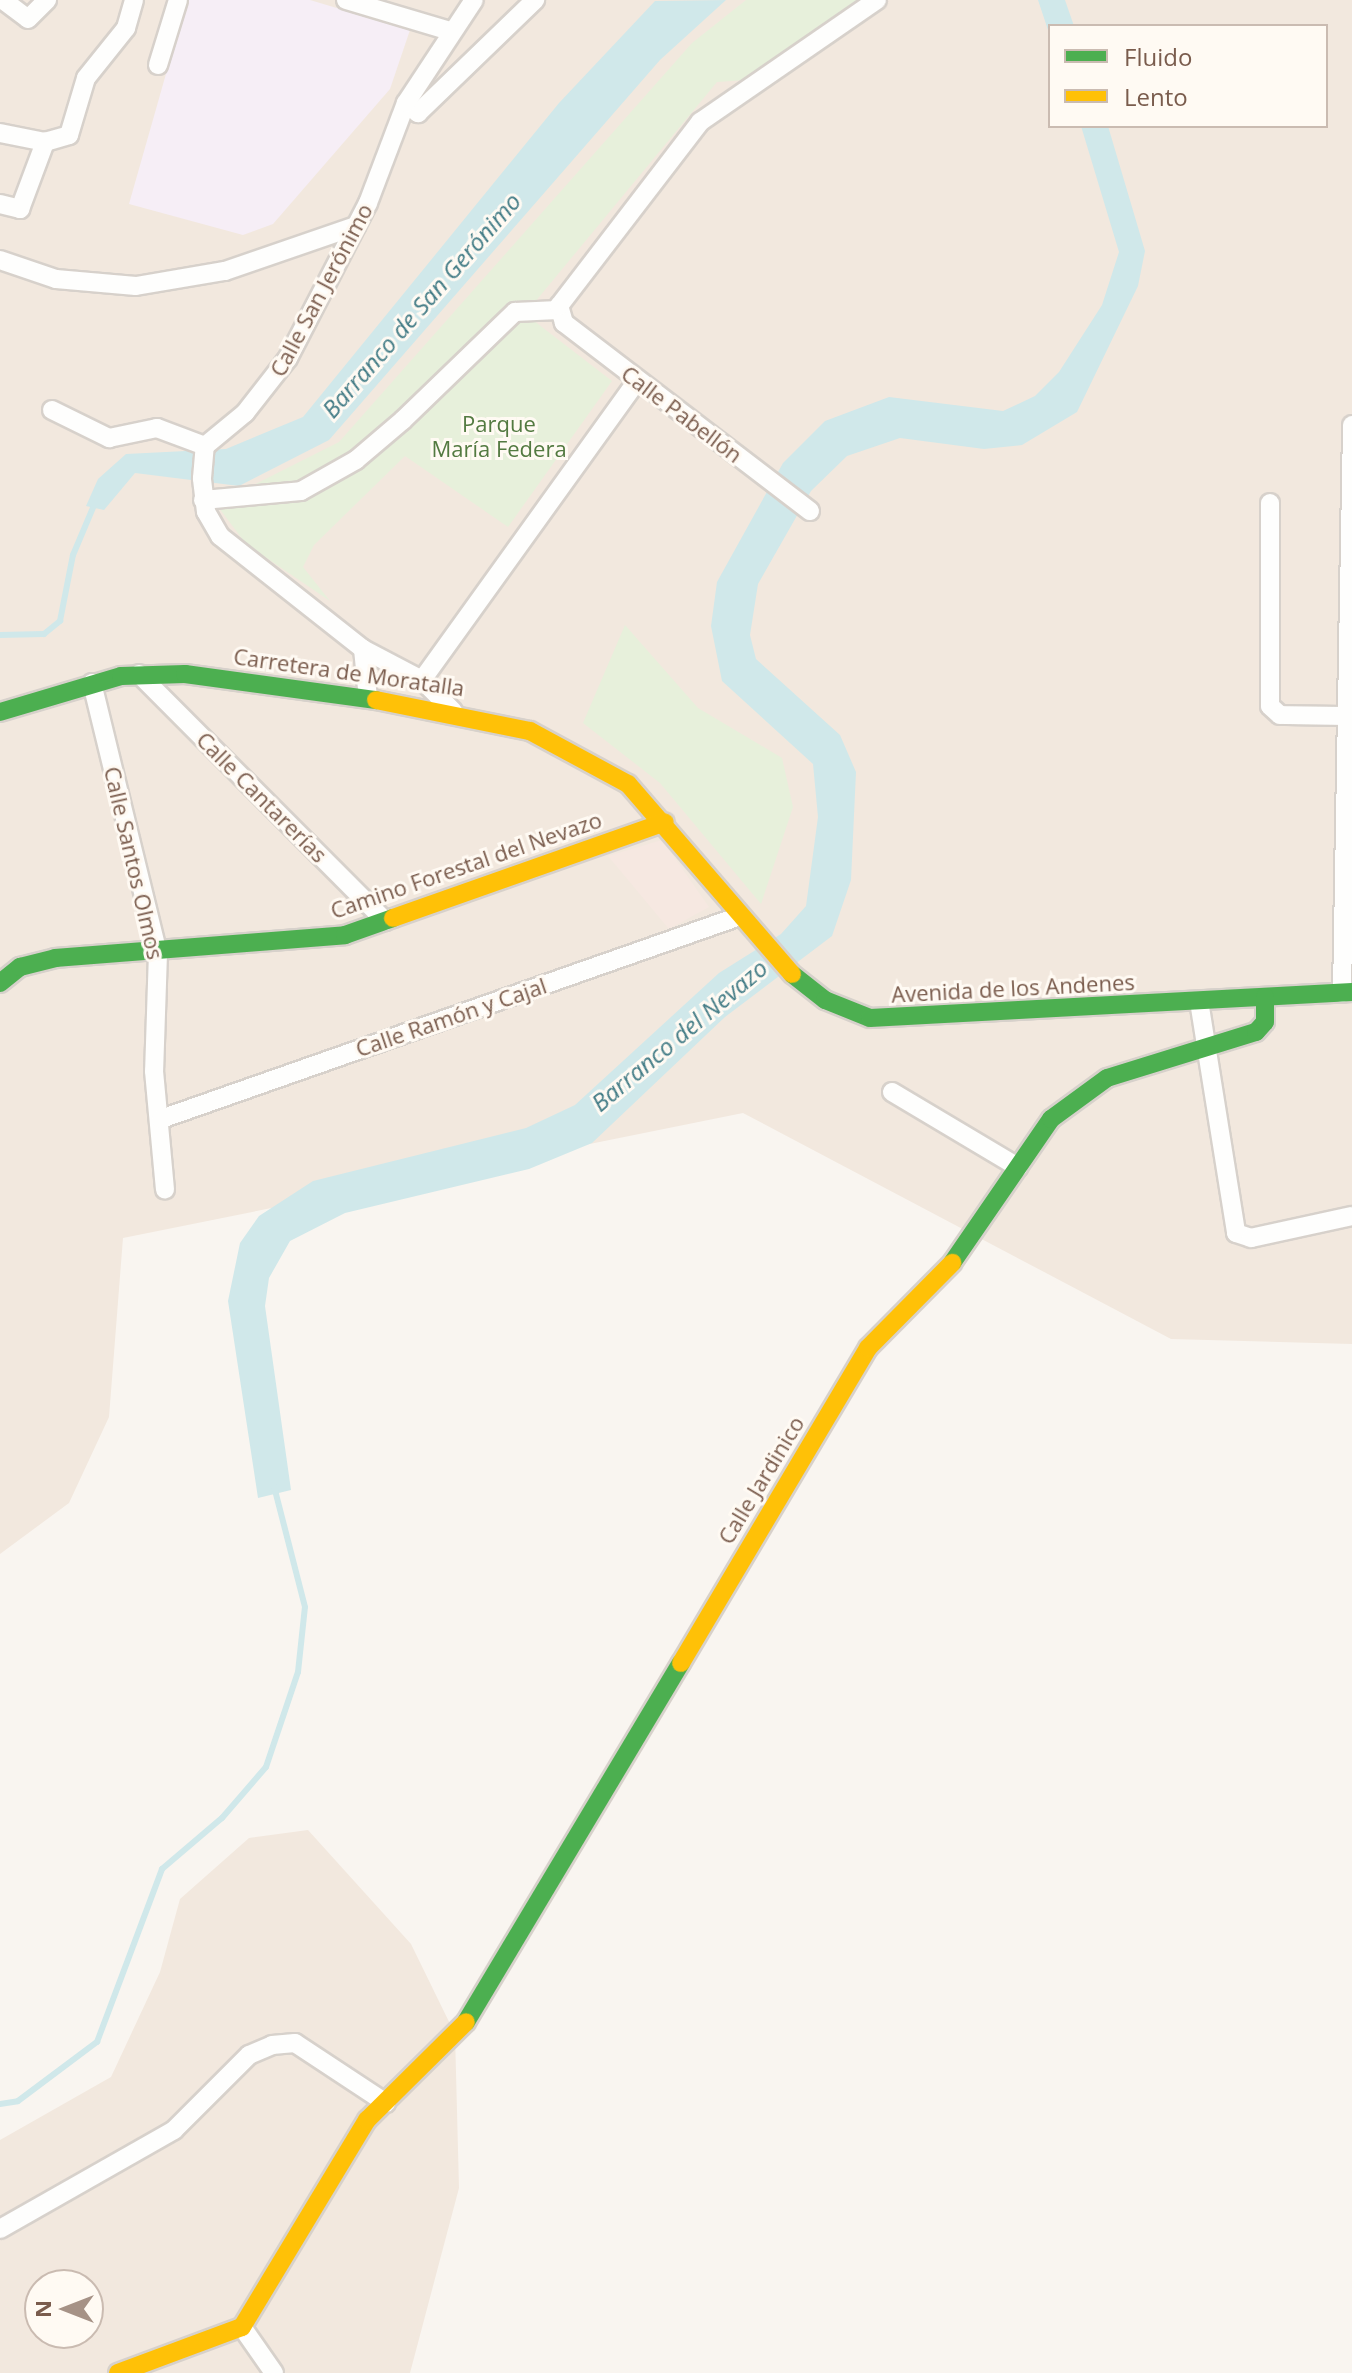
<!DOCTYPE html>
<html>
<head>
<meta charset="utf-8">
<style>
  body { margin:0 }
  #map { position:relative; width:1352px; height:2373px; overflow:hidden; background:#f9f5f0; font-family:"Open Sans",sans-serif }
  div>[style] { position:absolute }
  .residential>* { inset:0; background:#f2e8de }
  .commercial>* { inset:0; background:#f6e8e1 }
  .education>* { inset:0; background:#f6eef6 }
  .green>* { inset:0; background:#e7f0db }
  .water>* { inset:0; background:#d0e8ea }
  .stream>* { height:6px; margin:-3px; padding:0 3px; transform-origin:3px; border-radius:3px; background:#d0e8ea }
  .roads { filter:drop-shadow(2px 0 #d7d1cb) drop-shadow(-2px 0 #d7d1cb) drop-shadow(0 2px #d7d1cb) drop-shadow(0 -2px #d7d1cb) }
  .street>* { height:18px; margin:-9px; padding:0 9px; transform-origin:9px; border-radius:9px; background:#fefefd }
  .fast>* { height:18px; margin:-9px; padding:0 9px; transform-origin:9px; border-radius:9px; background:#4caf50 }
  .slow>* { height:18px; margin:-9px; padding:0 9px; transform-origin:9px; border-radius:9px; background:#ffc107 }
  span { translate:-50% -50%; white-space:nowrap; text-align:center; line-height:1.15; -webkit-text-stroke:6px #fffaf3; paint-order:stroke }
  .street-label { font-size:22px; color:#7a5c4d }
  .park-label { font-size:22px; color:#537a41 }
  .water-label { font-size:24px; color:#437c86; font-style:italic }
  .legend { position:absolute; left:1048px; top:24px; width:280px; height:104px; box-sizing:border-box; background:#fffaf3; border:2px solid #cabbb1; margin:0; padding:10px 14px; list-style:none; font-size:24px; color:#7a5c4d }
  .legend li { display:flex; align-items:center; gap:16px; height:40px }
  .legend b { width:40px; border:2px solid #cabbb1 }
  .north { position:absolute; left:24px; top:2269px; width:80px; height:80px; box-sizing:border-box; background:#fffaf3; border:2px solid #cabbb1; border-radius:50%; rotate:270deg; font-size:22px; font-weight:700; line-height:32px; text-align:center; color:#7a5c4d }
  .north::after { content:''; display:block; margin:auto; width:28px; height:36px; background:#a69286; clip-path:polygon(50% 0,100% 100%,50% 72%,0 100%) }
</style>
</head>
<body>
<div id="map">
  <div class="residential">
    <i style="clip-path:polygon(evenodd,0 0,1352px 0,1352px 1344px,1171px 1339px,743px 1113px,123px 1238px,109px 1417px,69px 1503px,0 1554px,0 0,1050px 26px,1326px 26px,1326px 126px,1050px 126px,1050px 26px)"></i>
    <i style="clip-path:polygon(evenodd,308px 1830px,411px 1944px,455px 2034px,459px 2188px,410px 2373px,0 2373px,0 2140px,111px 2077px,160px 1972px,180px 1899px,249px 1838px,308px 1830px,40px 2285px,88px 2285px,88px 2333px,40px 2333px,40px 2285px)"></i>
  </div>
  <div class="commercial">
    <i style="clip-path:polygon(662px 840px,709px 907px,669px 929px,608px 856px)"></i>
  </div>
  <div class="education">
    <i style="clip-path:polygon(187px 0,310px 0,410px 30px,390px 89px,273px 224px,243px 235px,129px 204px)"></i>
  </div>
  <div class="green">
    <i style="clip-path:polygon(746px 0,876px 0,760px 79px,717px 82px,525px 314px,612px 381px,508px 527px,405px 456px,314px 545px,303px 567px,330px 601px,246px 544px,216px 504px,339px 442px,692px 43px)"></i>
    <i style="clip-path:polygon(625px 625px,698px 708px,782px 758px,793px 807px,761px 904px,660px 783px,583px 723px)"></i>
  </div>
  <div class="water">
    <i style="clip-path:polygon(726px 0,660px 60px,329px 440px,239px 486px,135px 473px,104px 510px,86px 506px,98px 479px,126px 454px,226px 449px,303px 417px,559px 103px,655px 1px)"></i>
    <i style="clip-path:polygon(1038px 0,1065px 0,1074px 26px,1050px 26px,1050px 36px)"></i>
    <i style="clip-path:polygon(1081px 126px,1108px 126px,1145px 251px,1138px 286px,1077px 412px,1022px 445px,984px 449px,900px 438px,847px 456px,811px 491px,758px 584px,750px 635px,756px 659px,840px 735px,856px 772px,851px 880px,832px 936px,725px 1017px,592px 1143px,529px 1169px,345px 1213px,290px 1241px,269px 1278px,265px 1306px,291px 1490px,258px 1498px,228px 1301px,240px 1243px,259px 1216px,313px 1181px,526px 1128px,575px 1105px,719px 973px,781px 934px,806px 906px,818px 817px,813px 764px,722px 681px,711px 626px,717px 582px,783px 463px,825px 421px,889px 397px,1003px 411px,1035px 396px,1059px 372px,1102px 305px,1119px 252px)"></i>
  </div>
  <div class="stream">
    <i style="left:0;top:635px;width:44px;rotate:-1.3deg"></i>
    <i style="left:44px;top:634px;width:21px;rotate:-39deg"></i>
    <i style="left:60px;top:621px;width:67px;rotate:-78.9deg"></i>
    <i style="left:73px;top:555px;width:56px;rotate:-67.1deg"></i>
    <i style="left:0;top:2104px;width:18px;rotate:-9deg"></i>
    <i style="left:18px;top:2101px;width:99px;rotate:-36.8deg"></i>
    <i style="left:97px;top:2042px;width:185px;rotate:-69.4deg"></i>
    <i style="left:162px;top:1869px;width:79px;rotate:-40.4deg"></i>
    <i style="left:222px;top:1818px;width:67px;rotate:-49.2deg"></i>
    <i style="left:266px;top:1767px;width:100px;rotate:-71.4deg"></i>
    <i style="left:298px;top:1672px;width:65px;rotate:-83.9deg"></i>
    <i style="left:305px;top:1607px;width:125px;rotate:-104.4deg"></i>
  </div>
  <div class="roads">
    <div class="street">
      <i style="left:3px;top:0;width:31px;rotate:37deg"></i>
      <i style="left:28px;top:19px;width:27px;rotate:-45deg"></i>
      <i style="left:346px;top:0;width:109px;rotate:16.6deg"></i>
      <i style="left:158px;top:65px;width:68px;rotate:-72.9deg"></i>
      <i style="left:406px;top:103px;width:16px;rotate:40deg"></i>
      <i style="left:418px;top:113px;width:163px;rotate:-44deg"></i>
      <i style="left:0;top:133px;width:46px;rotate:11.3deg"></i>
      <i style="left:45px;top:142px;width:25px;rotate:-16deg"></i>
      <i style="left:69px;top:135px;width:59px;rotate:-73.4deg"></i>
      <i style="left:86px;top:78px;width:64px;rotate:-51.3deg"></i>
      <i style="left:126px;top:28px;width:29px;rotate:-74deg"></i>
      <i style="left:0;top:204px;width:21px;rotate:14deg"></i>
      <i style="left:20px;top:209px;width:72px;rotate:-69.5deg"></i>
      <i style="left:0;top:260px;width:59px;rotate:18.7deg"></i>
      <i style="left:56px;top:279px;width:80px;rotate:5deg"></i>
      <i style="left:136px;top:286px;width:90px;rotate:-9.6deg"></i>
      <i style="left:225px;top:271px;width:139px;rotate:-19deg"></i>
      <i style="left:52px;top:410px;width:64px;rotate:26.2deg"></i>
      <i style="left:109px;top:438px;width:49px;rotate:-11.8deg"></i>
      <i style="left:157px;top:428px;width:51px;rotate:20.6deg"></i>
      <i style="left:203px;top:500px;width:98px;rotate:-5.2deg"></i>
      <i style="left:301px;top:491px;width:63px;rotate:-29.4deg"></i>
      <i style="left:356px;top:460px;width:62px;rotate:-40.4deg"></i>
      <i style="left:403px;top:420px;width:156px;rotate:-44deg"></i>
      <i style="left:515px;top:312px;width:43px;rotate:-2.7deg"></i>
      <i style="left:1270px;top:503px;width:203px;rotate:90deg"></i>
      <i style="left:1270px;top:706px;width:13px;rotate:42deg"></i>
      <i style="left:1280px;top:715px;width:72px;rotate:0.8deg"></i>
      <i style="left:810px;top:511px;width:310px;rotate:-142.6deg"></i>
      <i style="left:564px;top:323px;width:18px;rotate:-106deg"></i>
      <i style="left:559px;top:306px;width:232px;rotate:-52.5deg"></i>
      <i style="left:700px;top:122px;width:215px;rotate:-34.6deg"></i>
      <i style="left:363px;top:649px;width:49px;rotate:84.2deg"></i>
      <i style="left:139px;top:674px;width:349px;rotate:45.1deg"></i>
      <i style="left:422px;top:680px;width:368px;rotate:-54.3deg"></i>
      <i style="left:92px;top:683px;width:278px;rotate:76.3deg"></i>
      <i style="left:158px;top:953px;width:118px;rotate:91.9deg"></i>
      <i style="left:154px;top:1071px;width:119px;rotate:84.7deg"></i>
      <i style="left:453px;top:711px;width:44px;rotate:-135deg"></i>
      <i style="left:422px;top:680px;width:67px;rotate:-152.3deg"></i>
      <i style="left:363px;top:649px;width:182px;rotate:-141.7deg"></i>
      <i style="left:220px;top:536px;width:28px;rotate:-120deg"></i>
      <i style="left:206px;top:512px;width:34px;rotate:-97deg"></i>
      <i style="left:202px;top:478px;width:32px;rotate:-85deg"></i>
      <i style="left:205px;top:446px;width:52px;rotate:-39.5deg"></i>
      <i style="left:245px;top:413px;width:70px;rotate:-52deg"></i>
      <i style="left:288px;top:358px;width:174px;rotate:-62.7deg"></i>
      <i style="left:368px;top:203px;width:107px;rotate:-69.2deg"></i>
      <i style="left:406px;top:103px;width:123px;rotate:-56.6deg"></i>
      <i style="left:1342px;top:993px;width:568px;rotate:-88.99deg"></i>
      <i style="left:1199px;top:1001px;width:235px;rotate:80.9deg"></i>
      <i style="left:1236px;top:1233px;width:16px;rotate:18deg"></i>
      <i style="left:1251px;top:1238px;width:103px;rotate:-12.3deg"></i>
      <i style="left:892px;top:1092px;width:147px;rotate:30.8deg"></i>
      <i style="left:161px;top:1119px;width:614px;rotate:-19.32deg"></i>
      <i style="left:0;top:2229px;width:200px;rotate:-29.6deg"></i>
      <i style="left:174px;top:2130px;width:106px;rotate:-45deg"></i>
      <i style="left:249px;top:2055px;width:25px;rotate:-23deg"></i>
      <i style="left:272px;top:2045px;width:23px;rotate:-5deg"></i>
      <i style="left:295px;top:2043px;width:109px;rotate:33.4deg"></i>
      <i style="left:242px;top:2327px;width:56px;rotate:55.2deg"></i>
    </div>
    <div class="fast">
      <i style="left:0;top:712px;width:126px;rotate:-16.6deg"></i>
      <i style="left:121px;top:676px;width:64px;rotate:-1.8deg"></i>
      <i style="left:185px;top:674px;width:193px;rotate:7.8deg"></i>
      <i style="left:792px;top:974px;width:42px;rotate:38.2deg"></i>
      <i style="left:825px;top:1000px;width:48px;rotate:21.8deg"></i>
      <i style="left:870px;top:1018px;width:483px;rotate:-3.1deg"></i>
      <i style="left:0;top:983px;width:26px;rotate:-39deg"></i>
      <i style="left:20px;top:967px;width:36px;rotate:-14deg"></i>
      <i style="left:55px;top:958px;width:291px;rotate:-4.5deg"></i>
      <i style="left:345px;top:935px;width:51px;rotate:-19.5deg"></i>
      <i style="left:952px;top:1263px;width:175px;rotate:-55.5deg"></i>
      <i style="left:1051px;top:1119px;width:69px;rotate:-36.2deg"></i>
      <i style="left:1107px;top:1078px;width:156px;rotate:-17.2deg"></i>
      <i style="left:1256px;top:1032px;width:13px;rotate:-48deg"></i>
      <i style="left:1265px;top:1022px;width:25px;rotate:-90deg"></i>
      <i style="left:466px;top:2022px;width:418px;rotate:-59.1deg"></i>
    </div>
    <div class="slow">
      <i style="left:376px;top:700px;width:157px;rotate:11.4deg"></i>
      <i style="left:530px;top:731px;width:111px;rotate:28.4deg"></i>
      <i style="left:628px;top:784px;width:251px;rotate:49.2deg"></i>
      <i style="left:393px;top:918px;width:288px;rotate:-19.4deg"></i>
      <i style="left:681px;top:1663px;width:366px;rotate:-59.3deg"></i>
      <i style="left:868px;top:1348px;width:120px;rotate:-45.3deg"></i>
      <i style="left:118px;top:2373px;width:132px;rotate:-20.4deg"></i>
      <i style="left:242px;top:2327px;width:242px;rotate:-58.9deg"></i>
      <i style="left:367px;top:2120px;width:139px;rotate:-44.7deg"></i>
    </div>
  </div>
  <div class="street-label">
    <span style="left:321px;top:290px;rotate:-62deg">Calle San Jerónimo</span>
    <span style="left:682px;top:414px;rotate:37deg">Calle Pabellón</span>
    <span style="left:349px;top:672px;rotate:8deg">Carretera de Moratalla</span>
    <span style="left:262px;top:797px;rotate:45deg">Calle Cantarerías</span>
    <span style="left:134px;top:863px;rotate:77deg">Calle Santos Olmos</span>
    <span style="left:466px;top:865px;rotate:-19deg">Camino Forestal del Nevazo</span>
    <span style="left:1013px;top:988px;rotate:-3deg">Avenida de los Andenes</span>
    <span style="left:451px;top:1017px;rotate:-19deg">Calle Ramón y Cajal</span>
    <span style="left:761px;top:1480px;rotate:-59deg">Calle Jardinico</span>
  </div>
  <div class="park-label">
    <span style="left:499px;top:436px">Parque<br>María Federa</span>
  </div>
  <div class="water-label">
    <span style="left:421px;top:305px;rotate:-49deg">Barranco de San Gerónimo</span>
    <span style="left:679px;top:1035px;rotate:-40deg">Barranco del Nevazo</span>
  </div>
  <ul class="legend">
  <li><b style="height:10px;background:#4caf50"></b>Fluido</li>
  <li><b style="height:10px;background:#ffc107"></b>Lento</li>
  </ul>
  <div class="north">N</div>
</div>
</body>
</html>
